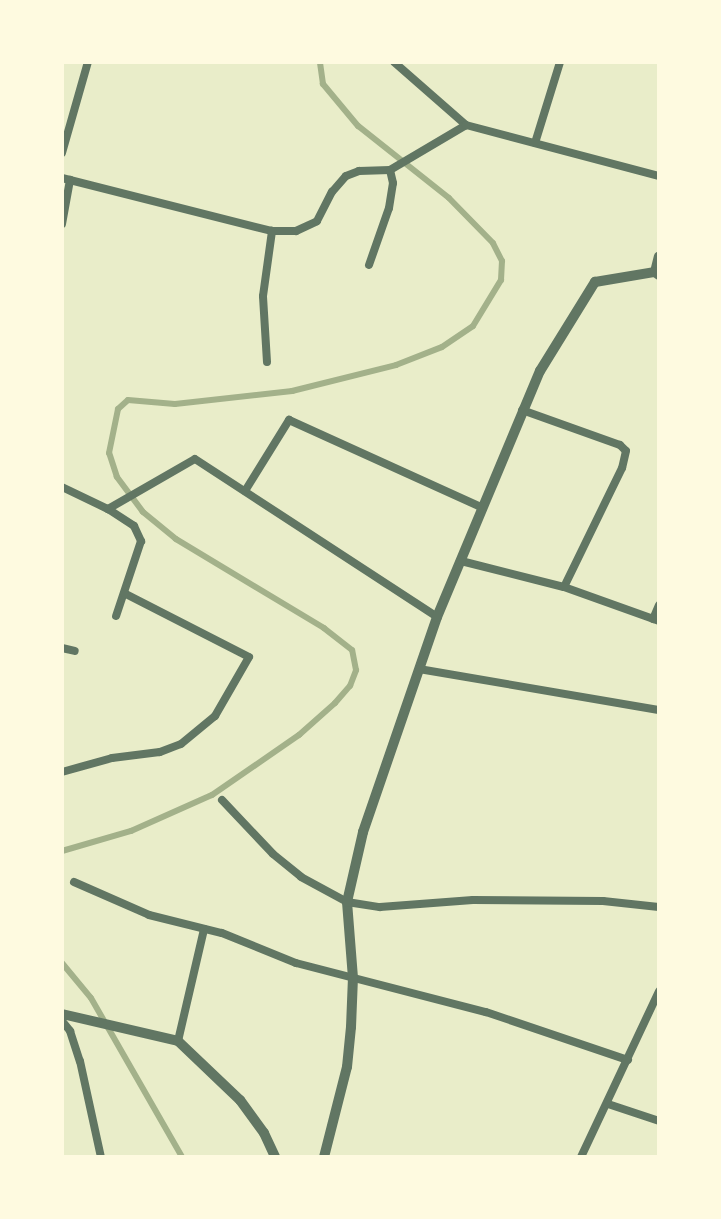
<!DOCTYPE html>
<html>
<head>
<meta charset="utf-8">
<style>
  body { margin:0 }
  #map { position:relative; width:721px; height:1219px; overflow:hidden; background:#e9edc9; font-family:"Archivo Narrow",sans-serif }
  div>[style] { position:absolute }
  .stream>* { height:6px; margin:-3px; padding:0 3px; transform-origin:3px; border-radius:3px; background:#a3b18a }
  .minor>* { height:8px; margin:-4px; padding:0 4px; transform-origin:4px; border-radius:4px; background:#617663 }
  .tertiary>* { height:10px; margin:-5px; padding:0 5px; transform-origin:5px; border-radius:5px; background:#617663 }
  span { translate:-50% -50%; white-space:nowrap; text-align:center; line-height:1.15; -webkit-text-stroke:7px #fefae0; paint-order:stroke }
  .frame { position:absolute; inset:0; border:64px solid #fefae0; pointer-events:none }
</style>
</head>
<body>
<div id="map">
  <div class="stream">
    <i style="left:62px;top:851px;width:72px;rotate:-16.2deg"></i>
    <i style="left:131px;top:831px;width:89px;rotate:-24deg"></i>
    <i style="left:212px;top:795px;width:106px;rotate:-34.6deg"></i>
    <i style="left:299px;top:735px;width:48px;rotate:-41.6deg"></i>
    <i style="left:335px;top:703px;width:23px;rotate:-49deg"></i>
    <i style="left:350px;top:686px;width:17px;rotate:-69deg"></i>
    <i style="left:356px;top:670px;width:20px;rotate:-101deg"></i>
    <i style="left:352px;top:650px;width:36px;rotate:-142deg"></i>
    <i style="left:324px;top:628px;width:173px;rotate:-149deg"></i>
    <i style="left:176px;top:539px;width:43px;rotate:-140.7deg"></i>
    <i style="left:143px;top:512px;width:44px;rotate:-126.6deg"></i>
    <i style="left:117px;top:477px;width:25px;rotate:-108deg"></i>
    <i style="left:109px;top:453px;width:45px;rotate:-78.4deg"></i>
    <i style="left:118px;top:409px;width:13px;rotate:-42deg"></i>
    <i style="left:128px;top:400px;width:47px;rotate:4.9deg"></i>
    <i style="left:175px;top:404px;width:118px;rotate:-6.3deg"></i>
    <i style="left:292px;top:391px;width:107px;rotate:-14deg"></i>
    <i style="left:396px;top:365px;width:49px;rotate:-21.4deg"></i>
    <i style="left:442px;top:347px;width:37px;rotate:-34deg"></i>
    <i style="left:473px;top:326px;width:54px;rotate:-58.7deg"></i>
    <i style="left:501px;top:280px;width:19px;rotate:-87deg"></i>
    <i style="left:502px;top:261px;width:20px;rotate:-117deg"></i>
    <i style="left:493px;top:243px;width:63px;rotate:-134.4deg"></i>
    <i style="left:449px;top:198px;width:116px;rotate:-141.6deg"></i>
    <i style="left:358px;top:126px;width:55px;rotate:-129.8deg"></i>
    <i style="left:323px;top:84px;width:22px;rotate:-98deg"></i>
    <i style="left:62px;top:963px;width:45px;rotate:50.4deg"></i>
    <i style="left:91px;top:998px;width:183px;rotate:60.2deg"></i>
  </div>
  <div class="minor">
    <i style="left:394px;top:62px;width:96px;rotate:41.2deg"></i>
    <i style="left:535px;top:143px;width:85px;rotate:-72.8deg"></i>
    <i style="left:62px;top:153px;width:95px;rotate:-74.1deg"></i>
    <i style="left:62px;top:178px;width:217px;rotate:14.2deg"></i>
    <i style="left:272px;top:231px;width:24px"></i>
    <i style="left:296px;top:231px;width:23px;rotate:-25deg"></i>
    <i style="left:317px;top:221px;width:33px;rotate:-63deg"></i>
    <i style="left:332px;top:192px;width:21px;rotate:-49deg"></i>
    <i style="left:346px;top:176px;width:14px;rotate:-21deg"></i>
    <i style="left:359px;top:171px;width:31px;rotate:-2deg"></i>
    <i style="left:390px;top:170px;width:88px;rotate:-30.6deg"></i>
    <i style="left:466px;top:125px;width:200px;rotate:14.8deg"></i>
    <i style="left:62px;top:224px;width:45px;rotate:-79.7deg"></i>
    <i style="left:369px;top:265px;width:60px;rotate:-70.7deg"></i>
    <i style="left:389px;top:208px;width:25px;rotate:-81deg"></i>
    <i style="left:393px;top:183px;width:13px;rotate:-103deg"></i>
    <i style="left:267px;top:362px;width:66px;rotate:-93.5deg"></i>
    <i style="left:263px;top:296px;width:66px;rotate:-82.1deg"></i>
    <i style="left:522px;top:410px;width:104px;rotate:19.7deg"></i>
    <i style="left:620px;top:445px;width:8px;rotate:45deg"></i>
    <i style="left:626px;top:451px;width:17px;rotate:103deg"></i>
    <i style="left:622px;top:468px;width:132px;rotate:116deg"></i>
    <i style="left:62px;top:487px;width:51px;rotate:25.6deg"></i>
    <i style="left:108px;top:509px;width:100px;rotate:-29.9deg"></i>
    <i style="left:195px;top:459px;width:289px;rotate:33.1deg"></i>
    <i style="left:245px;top:491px;width:84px;rotate:-58.2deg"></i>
    <i style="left:289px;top:420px;width:213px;rotate:24.4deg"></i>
    <i style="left:108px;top:509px;width:31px;rotate:33deg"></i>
    <i style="left:134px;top:526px;width:17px;rotate:65deg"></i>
    <i style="left:141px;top:541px;width:79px;rotate:108.4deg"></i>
    <i style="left:461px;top:561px;width:106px;rotate:14.2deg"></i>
    <i style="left:564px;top:587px;width:101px;rotate:19.7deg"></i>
    <i style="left:653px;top:619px;width:15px;rotate:-67deg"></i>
    <i style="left:62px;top:648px;width:13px;rotate:13deg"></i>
    <i style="left:419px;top:669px;width:243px;rotate:9.7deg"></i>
    <i style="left:62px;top:772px;width:52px;rotate:-15.6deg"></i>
    <i style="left:112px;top:758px;width:48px;rotate:-7.1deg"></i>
    <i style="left:160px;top:752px;width:22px;rotate:-21deg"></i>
    <i style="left:181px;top:744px;width:44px;rotate:-39.5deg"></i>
    <i style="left:215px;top:716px;width:68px;rotate:-60deg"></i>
    <i style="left:249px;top:657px;width:140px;rotate:-152.9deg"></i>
    <i style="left:222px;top:800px;width:74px;rotate:46.6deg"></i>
    <i style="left:273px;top:854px;width:36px;rotate:39deg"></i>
    <i style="left:301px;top:877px;width:52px;rotate:28.5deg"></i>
    <i style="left:347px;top:902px;width:33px;rotate:9deg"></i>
    <i style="left:380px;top:907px;width:93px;rotate:-4.3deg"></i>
    <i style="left:473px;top:900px;width:130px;rotate:0.4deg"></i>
    <i style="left:603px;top:901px;width:56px;rotate:6.1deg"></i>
    <i style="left:74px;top:882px;width:82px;rotate:23.7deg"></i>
    <i style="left:149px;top:915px;width:75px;rotate:13.9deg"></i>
    <i style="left:222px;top:933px;width:80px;rotate:22.1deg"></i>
    <i style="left:296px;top:963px;width:196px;rotate:14.5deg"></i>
    <i style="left:486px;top:1012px;width:150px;rotate:18.7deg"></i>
    <i style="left:62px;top:1021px;width:13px;rotate:51deg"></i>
    <i style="left:70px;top:1031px;width:32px;rotate:72deg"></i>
    <i style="left:80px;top:1061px;width:98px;rotate:77.7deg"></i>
    <i style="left:178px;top:1041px;width:115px;rotate:-76.9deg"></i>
    <i style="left:608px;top:1104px;width:54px;rotate:18.4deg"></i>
    <i style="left:581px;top:1157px;width:183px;rotate:-64.8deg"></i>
  </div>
  <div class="tertiary">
    <i style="left:655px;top:272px;width:16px;rotate:-76deg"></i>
    <i style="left:62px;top:1014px;width:119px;rotate:13.1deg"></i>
    <i style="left:178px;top:1041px;width:86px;rotate:43.6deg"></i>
    <i style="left:240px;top:1100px;width:41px;rotate:54deg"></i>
    <i style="left:264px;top:1133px;width:26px;rotate:65deg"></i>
    <i style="left:324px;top:1157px;width:93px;rotate:-75.7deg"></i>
    <i style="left:347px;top:1067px;width:40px;rotate:-84.3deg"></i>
    <i style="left:351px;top:1027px;width:49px;rotate:-87.7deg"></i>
    <i style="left:353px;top:978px;width:76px;rotate:-94.5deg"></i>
    <i style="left:347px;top:902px;width:72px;rotate:-77.1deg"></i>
    <i style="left:363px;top:832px;width:227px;rotate:-71deg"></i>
    <i style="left:437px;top:617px;width:267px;rotate:-67.3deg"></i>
    <i style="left:540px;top:371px;width:105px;rotate:-58.3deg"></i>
    <i style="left:595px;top:282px;width:61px;rotate:-9.5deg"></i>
    <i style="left:655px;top:272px;width:5px;rotate:37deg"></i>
  </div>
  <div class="frame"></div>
</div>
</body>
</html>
